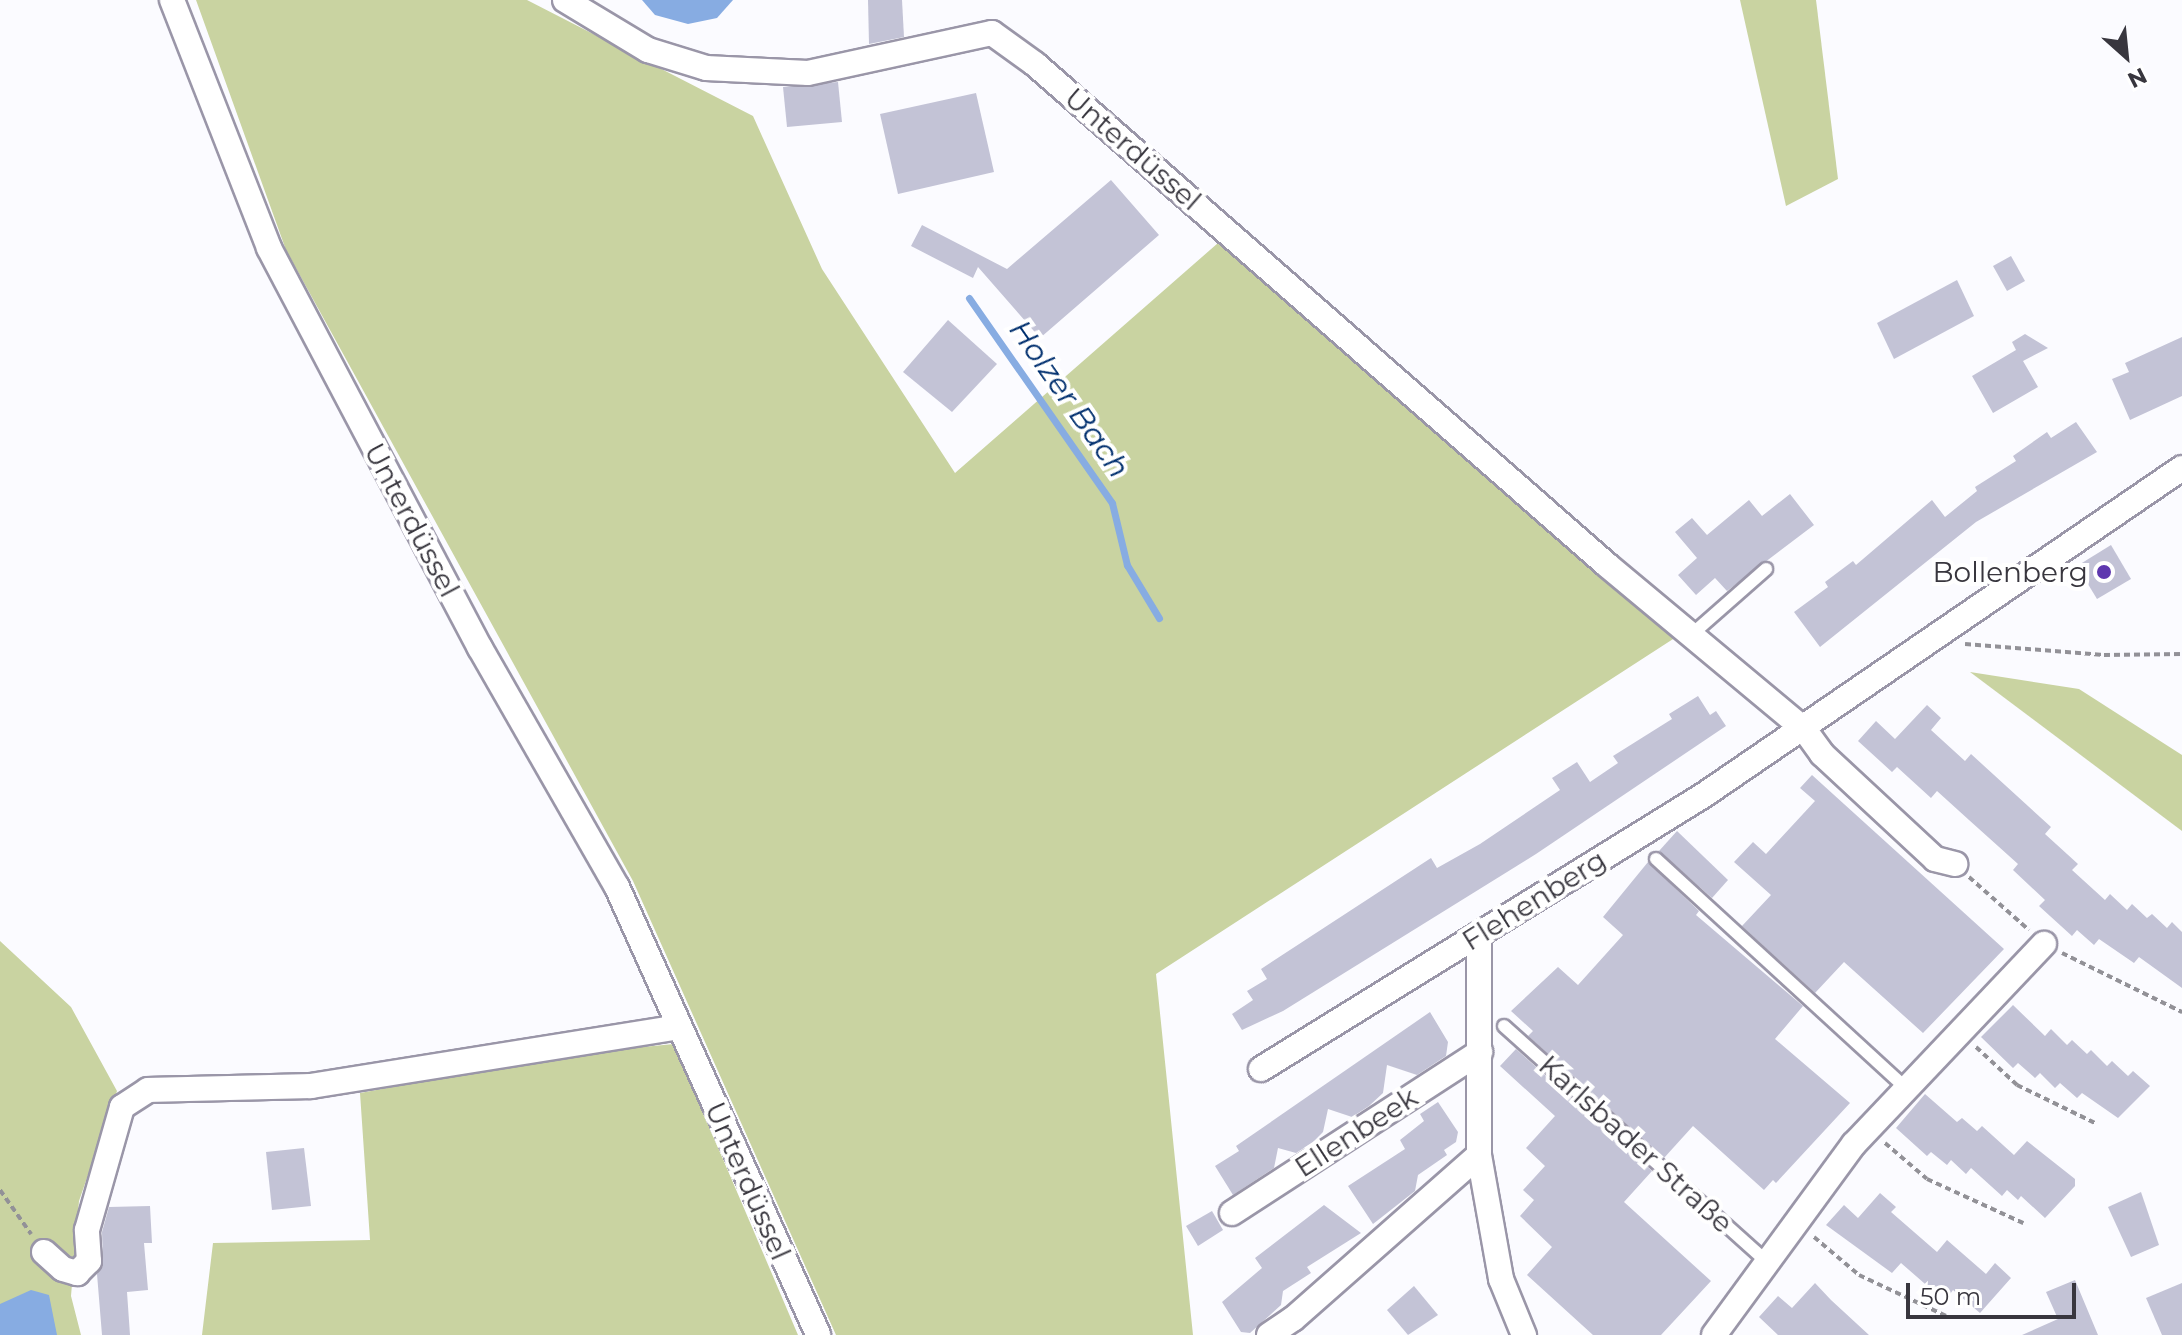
<!DOCTYPE html>
<html>
<head>
<meta charset="utf-8">
<style>
  body { margin:0 }
  #map { position:relative; width:2182px; height:1335px; overflow:hidden; background:#fbfbff; font-family:Montserrat,sans-serif }
  div>[style] { position:absolute }
  .green>* { inset:0; background:#c9d3a1 }
  .water>* { inset:0; background:#87ace2 }
  .stream>* { height:7px; margin:-3.5px; padding:0 3.5px; transform-origin:3.5px; border-radius:3.5px; background:#87ace2 }
  .building>* { inset:0; background:#c3c3d6 }
  .path>* { height:4px; margin-top:-2px; transform-origin:0; background:repeating-linear-gradient(90deg,#929197 0 6px,transparent 0 10px) }
  .roads { filter:drop-shadow(2px 0 #9a96a8) drop-shadow(-2px 0 #9a96a8) drop-shadow(0 2px #9a96a8) drop-shadow(0 -2px #9a96a8) }
  .lane>* { height:12px; margin:-6px; padding:0 6px; transform-origin:6px; border-radius:6px; background:#fff }
  .street>* { height:24px; margin:-12px; padding:0 12px; transform-origin:12px; border-radius:12px; background:#fff }
  .dots>* { width:22px; height:22px; translate:-50% -50%; box-sizing:border-box; border:4px solid #fff; border-radius:50% }
  span { translate:-50% -50%; white-space:nowrap; text-align:center; line-height:1.15; -webkit-text-stroke:8px #fff; paint-order:stroke }
  .street-label { font-size:28px; color:#38363e }
  .poi-label { font-size:28px; color:#38363e }
  .right { translate:-100% -50%; text-align:right }
  .water-label { font-size:30px; color:#002f6e; font-style:italic }
  .north { position:absolute; left:2086px; top:16px; width:80px; height:80px; -webkit-text-stroke:6px #fff; paint-order:stroke; rotate:153deg; font-size:22px; font-weight:700; line-height:32px; text-align:center; color:#38363e }
  .north::after { content:''; display:block; margin:auto; width:28px; height:36px; background:#38363e; clip-path:polygon(50% 0,100% 100%,50% 72%,0 100%) }
  .scale { position:absolute; left:1906px; top:1283px; width:170px; height:36px; box-sizing:border-box; border:4px solid #38363e; border-top:0; padding-left:10px; font-size:24px; line-height:28px; white-space:nowrap; color:#38363e; -webkit-text-stroke:6px #fff; paint-order:stroke }
</style>
</head>
<body>
<div id="map">
  <div class="green">
    <i style="clip-path:polygon(196px 0,527px 0,753px 116px,822px 269px,955px 473px,1218px 243px,1687px 630px,1156px 974px,1193px 1335px,836px 1335px,633px 881px,286px 250px)"></i>
    <i style="clip-path:polygon(1740px 0,1816px 0,1838px 179px,1786px 206px)"></i>
    <i style="clip-path:polygon(1970px 672px,2079px 689px,2182px 755px,2182px 831px)"></i>
    <i style="clip-path:polygon(0 941px,71px 1007px,117px 1091px,79px 1201px,71px 1296px,81px 1335px,0 1335px)"></i>
    <i style="clip-path:polygon(674px 1044px,798px 1335px,202px 1335px,213px 1243px,370px 1240px,360px 1093px,580px 1053px)"></i>
  </div>
  <div class="water">
    <i style="clip-path:polygon(642px 0,733px 0,717px 18px,688px 24px,655px 15px)"></i>
    <i style="clip-path:polygon(31px 1290px,49px 1295px,57px 1335px,0 1335px,0 1304px)"></i>
  </div>
  <div class="stream">
    <i style="left:969px;top:298px;width:250px;rotate:55.1deg"></i>
    <i style="left:1112px;top:503px;width:64px;rotate:76.4deg"></i>
    <i style="left:1127px;top:565px;width:62px;rotate:58.9deg"></i>
  </div>
  <div class="building">
    <i style="clip-path:polygon(868px 0,902px 0,904px 37px,869px 44px)"></i>
    <i style="clip-path:polygon(838px 82px,842px 122px,787px 127px,783px 87px)"></i>
    <i style="clip-path:polygon(976px 93px,994px 172px,898px 194px,880px 114px)"></i>
    <i style="clip-path:polygon(1111px 180px,1159px 235px,1040px 338px,978px 267px,973px 278px,911px 246px,922px 225px,1007px 269px)"></i>
    <i style="clip-path:polygon(2011px 256px,2025px 281px,2007px 291px,1993px 266px)"></i>
    <i style="clip-path:polygon(1957px 280px,1974px 316px,1894px 359px,1877px 323px)"></i>
    <i style="clip-path:polygon(948px 320px,997px 364px,952px 412px,903px 372px)"></i>
    <i style="clip-path:polygon(2025px 334px,2048px 348px,2023px 361px,2038px 387px,1993px 413px,1972px 376px,2016px 350px,2012px 342px)"></i>
    <i style="clip-path:polygon(2182px 337px,2182px 396px,2130px 420px,2112px 379px,2129px 372px,2125px 363px)"></i>
    <i style="clip-path:polygon(2076px 422px,2097px 452px,1976px 522px,1820px 647px,1794px 612px,1828px 587px,1825px 582px,1853px 561px,1856px 565px,1932px 500px,1945px 517px,1977px 491px,1975px 487px,2016px 461px,2013px 456px,2047px 432px,2051px 438px)"></i>
    <i style="clip-path:polygon(1790px 494px,1814px 525px,1727px 591px,1715px 578px,1696px 595px,1678px 575px,1697px 558px,1675px 532px,1692px 518px,1707px 535px,1749px 500px,1762px 516px)"></i>
    <i style="clip-path:polygon(2111px 545px,2131px 579px,2097px 599px,2077px 566px)"></i>
    <i style="clip-path:polygon(1698px 696px,1710px 715px,1716px 711px,1726px 726px,1536px 854px,1283px 1011px,1242px 1030px,1232px 1014px,1253px 1000px,1247px 991px,1267px 979px,1261px 969px,1431px 858px,1437px 868px,1480px 844px,1560px 790px,1552px 778px,1577px 762px,1590px 782px,1618px 763px,1613px 756px,1672px 719px,1669px 714px)"></i>
    <i style="clip-path:polygon(1927px 705px,1941px 718px,1931px 730px,1965px 761px,1971px 754px,2051px 827px,2045px 834px,2078px 864px,2072px 870px,2105px 900px,2110px 894px,2127px 910px,2132px 904px,2147px 918px,2152px 914px,2167px 928px,2172px 922px,2182px 932px,2182px 988px,2139px 957px,2134px 963px,2099px 939px,2094px 945px,2077px 930px,2072px 936px,2039px 906px,2045px 900px,2013px 870px,2018px 864px,1969px 820px,1937px 791px,1931px 798px,1897px 767px,1892px 772px,1858px 741px,1876px 721px,1895px 739px)"></i>
    <i style="clip-path:polygon(1812px 775px,2004px 949px,1923px 1033px,1844px 962px,1815px 993px,1742px 926px,1771px 895px,1734px 862px,1753px 842px,1766px 854px,1815px 801px,1800px 788px)"></i>
    <i style="clip-path:polygon(1677px 831px,1728px 880px,1712px 898px,1659px 851px)"></i>
    <i style="clip-path:polygon(1648px 862px,1699px 911px,1696px 915px,1803px 1006px,1775px 1039px,1850px 1103px,1776px 1183px,1773px 1180px,1764px 1190px,1693px 1126px,1664px 1158px,1528px 1036px,1533px 1031px,1511px 1011px,1558px 967px,1578px 985px,1623px 935px,1603px 917px)"></i>
    <i style="clip-path:polygon(2013px 1005px,2045px 1036px,2051px 1029px,2067px 1045px,2072px 1040px,2087px 1054px,2091px 1050px,2107px 1066px,2112px 1061px,2128px 1076px,2133px 1071px,2150px 1086px,2118px 1118px,2082px 1093px,2077px 1098px,2060px 1083px,2055px 1088px,2040px 1073px,2035px 1078px,2018px 1063px,2013px 1068px,1981px 1037px)"></i>
    <i style="clip-path:polygon(1430px 1012px,1448px 1042px,1446px 1056px,1417px 1075px,1387px 1065px,1383px 1093px,1369px 1106px,1352px 1117px,1328px 1109px,1323px 1132px,1312px 1143px,1296px 1153px,1278px 1148px,1274px 1168px,1233px 1195px,1215px 1166px,1239px 1151px,1236px 1146px)"></i>
    <i style="clip-path:polygon(1516px 1049px,1652px 1171px,1624px 1202px,1711px 1281px,1661px 1335px,1593px 1335px,1527px 1275px,1552px 1247px,1520px 1216px,1534px 1200px,1523px 1190px,1545px 1166px,1526px 1148px,1555px 1116px,1500px 1066px)"></i>
    <i style="clip-path:polygon(1925px 1094px,1957px 1122px,1962px 1118px,1977px 1131px,1982px 1126px,2014px 1155px,2027px 1141px,2075px 1179px,2075px 1186px,2045px 1218px,2021px 1196px,2018px 1200px,2007px 1190px,2002px 1196px,1971px 1168px,1966px 1174px,1951px 1160px,1947px 1165px,1931px 1152px,1927px 1156px,1896px 1128px)"></i>
    <i style="clip-path:polygon(1438px 1102px,1458px 1132px,1456px 1142px,1444px 1150px,1447px 1155px,1418px 1175px,1415px 1191px,1373px 1224px,1348px 1186px,1405px 1149px,1400px 1140px,1424px 1121px,1420px 1114px)"></i>
    <i style="clip-path:polygon(304px 1148px,311px 1206px,272px 1210px,266px 1152px)"></i>
    <i style="clip-path:polygon(2141px 1192px,2159px 1245px,2131px 1257px,2108px 1207px)"></i>
    <i style="clip-path:polygon(1880px 1193px,1896px 1207px,1891px 1212px,1937px 1252px,1947px 1240px,1986px 1274px,1995px 1263px,2011px 1278px,1980px 1313px,1953px 1290px,1948px 1297px,1935px 1286px,1932px 1290px,1901px 1263px,1892px 1273px,1826px 1225px,1844px 1205px,1858px 1218px)"></i>
    <i style="clip-path:polygon(1324px 1205px,1361px 1233px,1307px 1267px,1311px 1273px,1283px 1291px,1281px 1305px,1250px 1333px,1241px 1332px,1222px 1302px,1262px 1268px,1255px 1258px)"></i>
    <i style="clip-path:polygon(150px 1206px,152px 1243px,144px 1243px,148px 1290px,127px 1292px,130px 1335px,102px 1335px,97px 1274px,103px 1266px,102px 1232px,109px 1207px)"></i>
    <i style="clip-path:polygon(1212px 1211px,1223px 1230px,1198px 1246px,1186px 1226px)"></i>
    <i style="clip-path:polygon(2075px 1280px,2098px 1335px,2022px 1335px,2058px 1319px,2046px 1292px)"></i>
    <i style="clip-path:polygon(1815px 1283px,1831px 1300px,1869px 1335px,1778px 1335px,1759px 1317px,1778px 1296px,1792px 1308px)"></i>
    <i style="clip-path:polygon(2182px 1283px,2182px 1335px,2162px 1335px,2146px 1298px)"></i>
    <i style="clip-path:polygon(1414px 1286px,1438px 1315px,1408px 1335px,1387px 1310px)"></i>
  </div>
  <div class="path">
    <i style="left:1965px;top:644px;width:139px;rotate:4.5deg"></i>
    <i style="left:2104px;top:655px;width:78px;rotate:-0.7deg"></i>
    <i style="left:1969px;top:877px;width:80px;rotate:41.5deg"></i>
    <i style="left:2062px;top:953px;width:134px;rotate:26.2deg"></i>
    <i style="left:1976px;top:1047px;width:56px;rotate:42.8deg"></i>
    <i style="left:2017px;top:1085px;width:87px;rotate:26deg"></i>
    <i style="left:1885px;top:1143px;width:55px;rotate:40.6deg"></i>
    <i style="left:1927px;top:1179px;width:106px;rotate:24.6deg"></i>
    <i style="left:0;top:1190px;width:54px;rotate:54.8deg"></i>
    <i style="left:1814px;top:1237px;width:59px;rotate:40.2deg"></i>
    <i style="left:1859px;top:1275px;width:96px;rotate:25.2deg"></i>
  </div>
  <div class="roads">
    <div class="lane">
      <i style="left:1691px;top:635px;width:100px;rotate:-41.3deg"></i>
      <i style="left:1656px;top:859px;width:339px;rotate:42.5deg"></i>
      <i style="left:1504px;top:1026px;width:355px;rotate:41.9deg"></i>
    </div>
    <div class="street">
      <i style="left:172px;top:0;width:266px;rotate:68.6deg"></i>
      <i style="left:269px;top:248px;width:452px;rotate:62.2deg"></i>
      <i style="left:480px;top:648px;width:275px;rotate:60.2deg"></i>
      <i style="left:617px;top:887px;width:491px;rotate:65.8deg"></i>
      <i style="left:565px;top:0;width:97px;rotate:31.1deg"></i>
      <i style="left:648px;top:50px;width:61px;rotate:17.2deg"></i>
      <i style="left:706px;top:68px;width:102px;rotate:2.8deg"></i>
      <i style="left:808px;top:73px;width:188px;rotate:-12.3deg"></i>
      <i style="left:992px;top:33px;width:53px;rotate:35.8deg"></i>
      <i style="left:1035px;top:64px;width:760px;rotate:41.21deg"></i>
      <i style="left:1607px;top:565px;width:256px;rotate:39.8deg"></i>
      <i style="left:1804px;top:729px;width:31px;rotate:54deg"></i>
      <i style="left:1822px;top:754px;width:154px;rotate:42.9deg"></i>
      <i style="left:1935px;top:859px;width:21px;rotate:14deg"></i>
      <i style="left:1479px;top:934px;width:221px;rotate:90deg"></i>
      <i style="left:1479px;top:1155px;width:126px;rotate:79.9deg"></i>
      <i style="left:1501px;top:1279px;width:61px;rotate:67.7deg"></i>
      <i style="left:1261px;top:1069px;width:521px;rotate:-31.74deg"></i>
      <i style="left:1704px;top:795px;width:579px;rotate:-34.38deg"></i>
      <i style="left:1232px;top:1213px;width:296px;rotate:-33deg"></i>
      <i style="left:44px;top:1252px;width:25px;rotate:42deg"></i>
      <i style="left:63px;top:1269px;width:15px;rotate:16deg"></i>
      <i style="left:77px;top:1273px;width:17px;rotate:-45deg"></i>
      <i style="left:89px;top:1261px;width:31px;rotate:-94deg"></i>
      <i style="left:87px;top:1230px;width:128px;rotate:-74.1deg"></i>
      <i style="left:122px;top:1107px;width:31px;rotate:-33deg"></i>
      <i style="left:148px;top:1090px;width:163px;rotate:-1.4deg"></i>
      <i style="left:311px;top:1086px;width:373px;rotate:-9.1deg"></i>
      <i style="left:1269px;top:1335px;width:29px;rotate:-34deg"></i>
      <i style="left:1293px;top:1319px;width:248px;rotate:-41.4deg"></i>
      <i style="left:1714px;top:1335px;width:237px;rotate:-53.8deg"></i>
      <i style="left:1854px;top:1144px;width:276px;rotate:-46.5deg"></i>
    </div>
  </div>
  <div class="dots">
    <i style="left:2104px;top:572px;background:#5e37af"></i>
  </div>
  <div class="street-label">
    <span style="left:1133px;top:149px;rotate:41deg">Unterdüssel</span>
    <span style="left:412px;top:520px;rotate:62deg">Unterdüssel</span>
    <span style="left:1534px;top:900px;rotate:-32deg">Flehenberg</span>
    <span style="left:1356px;top:1132px;rotate:-33deg">Ellenbeek</span>
    <span style="left:1636px;top:1144px;rotate:42deg">Karlsbader Straße</span>
    <span style="left:748px;top:1181px;rotate:66deg">Unterdüssel</span>
  </div>
  <div class="poi-label">
    <span class="right" style="left:2088px;top:572px">Bollenberg</span>
  </div>
  <div class="water-label">
    <span style="left:1069px;top:399px;rotate:55deg">Holzer Bach</span>
  </div>
  <div class="north">N</div>
  <div class="scale">50 m</div>
</div>
</body>
</html>
